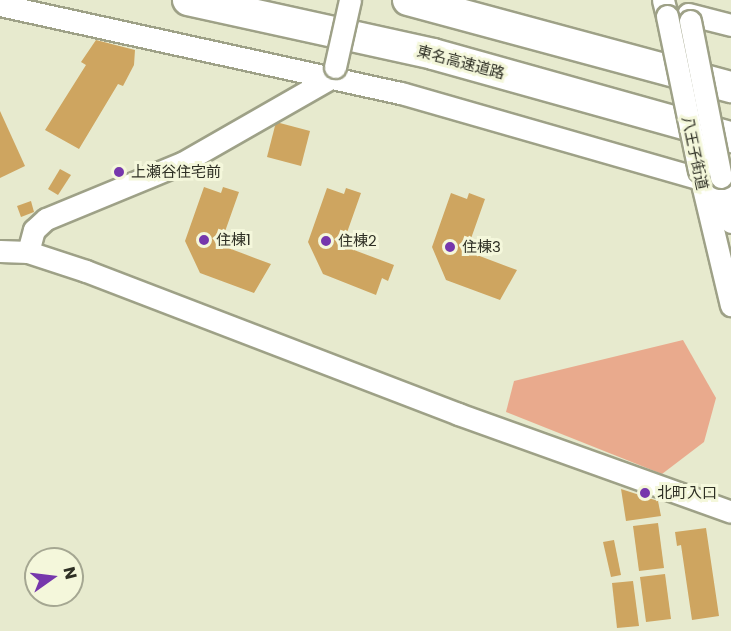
<!DOCTYPE html>
<html>
<head>
<meta charset="utf-8">
<style>
  body { margin:0 }
  #map { position:relative; width:731px; height:631px; overflow:hidden; background:#e7eace; font-family:Poppins,"Noto Sans JP",sans-serif }
  div>[style] { position:absolute }
  .green>* { inset:0; background:#e9aa8d }
  .building>* { inset:0; background:#cea560 }
  .roads { filter:drop-shadow(2px 0 #9ea187) drop-shadow(-2px 0 #9ea187) drop-shadow(0 2px #9ea187) drop-shadow(0 -2px #9ea187) }
  .minor>* { height:21px; margin:-10.5px; padding:0 10.5px; transform-origin:10.5px; border-radius:10.5px; background:#fff }
  .highway>* { height:30px; margin:-15px; padding:0 15px; transform-origin:15px; border-radius:15px; background:#fff }
  .bridges { filter:drop-shadow(2px 0 #9ea187) drop-shadow(-2px 0 #9ea187) drop-shadow(0 2px #9ea187) drop-shadow(0 -2px #9ea187) }
  .minor-bridge>* { height:21px; margin:-10.5px; padding:0 10.5px; transform-origin:10.5px; border-radius:10.5px; background:#fff }
  .dots>* { width:16px; height:16px; translate:-50% -50%; box-sizing:border-box; border:3px solid #f4f7db; border-radius:50% }
  span { translate:-50% -50%; white-space:nowrap; text-align:center; line-height:1.15; -webkit-text-stroke:6px #f4f7db; paint-order:stroke }
  .street-label { font-size:15px; color:#2e2f24 }
  .poi-label { font-size:15px; color:#2e2f24 }
  .left { translate:0 -50%; text-align:left }
  .north { position:absolute; left:24px; top:547px; width:60px; height:60px; box-sizing:border-box; background:#f4f7db; border:2px solid #a5a792; border-radius:50%; rotate:76deg; font-size:16px; font-weight:700; line-height:24px; text-align:center; color:#2e2f24 }
  .north::after { content:''; display:block; margin:auto; width:21px; height:27px; background:#7637ac; clip-path:polygon(50% 0,100% 100%,50% 72%,0 100%) }
</style>
</head>
<body>
<div id="map">
  <div class="green">
    <i style="clip-path:polygon(683px 340px,716px 398px,704px 442px,662px 474px,506px 412px,514px 381px)"></i>
  </div>
  <div class="building">
    <i style="clip-path:polygon(96px 40px,135px 50px,134px 65px,123px 86px,118px 84px,79px 149px,45px 130px,86px 65px,81px 62px)"></i>
    <i style="clip-path:polygon(0 111px,25px 166px,0 178px)"></i>
    <i style="clip-path:polygon(276px 122px,310px 131px,301px 166px,267px 157px)"></i>
    <i style="clip-path:polygon(60px 169px,71px 175px,58px 195px,48px 189px)"></i>
    <i style="clip-path:polygon(204px 187px,221px 193px,223px 187px,239px 192px,222px 240px,223px 246px,271px 264px,254px 293px,200px 273px,185px 241px)"></i>
    <i style="clip-path:polygon(327px 188px,344px 194px,346px 188px,361px 193px,344px 241px,346px 247px,394px 265px,388px 281px,382px 278px,376px 295px,323px 274px,308px 242px)"></i>
    <i style="clip-path:polygon(451px 193px,467px 199px,469px 193px,485px 199px,468px 247px,469px 252px,517px 270px,500px 300px,446px 280px,432px 247px)"></i>
    <i style="clip-path:polygon(31px 201px,34px 212px,21px 217px,17px 206px)"></i>
    <i style="clip-path:polygon(621px 489px,658px 501px,661px 516px,626px 521px)"></i>
    <i style="clip-path:polygon(658px 523px,664px 568px,639px 571px,633px 526px)"></i>
    <i style="clip-path:polygon(706px 528px,719px 616px,692px 620px,681px 545px,677px 546px,675px 532px)"></i>
    <i style="clip-path:polygon(614px 540px,621px 575px,611px 577px,603px 542px)"></i>
    <i style="clip-path:polygon(665px 574px,671px 619px,646px 622px,640px 577px)"></i>
    <i style="clip-path:polygon(633px 581px,639px 626px,617px 628px,612px 583px)"></i>
  </div>
  <div class="roads">
    <div class="minor">
      <i style="left:663px;top:0;width:16px;rotate:76deg"></i>
      <i style="left:0;top:5px;width:411px;rotate:12.4deg"></i>
      <i style="left:401px;top:93px;width:311px;rotate:16deg"></i>
      <i style="left:688px;top:14px;width:44px;rotate:14.3deg"></i>
      <i style="left:699px;top:171px;width:138px;rotate:76.6deg"></i>
      <i style="left:721px;top:177px;width:46px;rotate:77.5deg"></i>
      <i style="left:0;top:251px;width:28px;rotate:2deg"></i>
      <i style="left:28px;top:252px;width:61px;rotate:18.1deg"></i>
      <i style="left:86px;top:271px;width:399px;rotate:21deg"></i>
      <i style="left:458px;top:414px;width:290px;rotate:19.7deg"></i>
      <i style="left:28px;top:252px;width:23px;rotate:-75deg"></i>
      <i style="left:34px;top:230px;width:16px;rotate:-43deg"></i>
      <i style="left:46px;top:219px;width:147px;rotate:-22.4deg"></i>
      <i style="left:182px;top:163px;width:173px;rotate:-29.8deg"></i>
      <i style="left:332px;top:77px;width:6px;rotate:-72deg"></i>
    </div>
    <div class="highway">
      <i style="left:188px;top:0;width:251px;rotate:12.4deg"></i>
      <i style="left:433px;top:54px;width:309px;rotate:15.6deg"></i>
      <i style="left:408px;top:0;width:335px;rotate:15.1deg"></i>
    </div>
  </div>
  <div class="bridges">
    <div class="minor-bridge">
      <i style="left:667px;top:16px;width:158px;rotate:78.3deg"></i>
      <i style="left:690px;top:21px;width:159px;rotate:78.8deg"></i>
      <i style="left:335px;top:67px;width:69px;rotate:-77.4deg"></i>
    </div>
  </div>
  <div class="dots">
    <i style="left:119px;top:172px;background:#7637ac"></i>
    <i style="left:204px;top:240px;background:#7637ac"></i>
    <i style="left:326px;top:241px;background:#7637ac"></i>
    <i style="left:450px;top:247px;background:#7637ac"></i>
    <i style="left:645px;top:493px;background:#7637ac"></i>
  </div>
  <div class="street-label">
    <span style="left:461px;top:62px;rotate:15deg">東名高速道路</span>
    <span style="left:695px;top:153px;rotate:78deg">八王子街道</span>
  </div>
  <div class="poi-label">
    <span class="left" style="left:131px;top:172px">上瀬谷住宅前</span>
    <span class="left" style="left:216px;top:240px">住棟1</span>
    <span class="left" style="left:338px;top:241px">住棟2</span>
    <span class="left" style="left:462px;top:247px">住棟3</span>
    <span class="left" style="left:657px;top:493px">北町入口</span>
  </div>
  <div class="north">N</div>
</div>
</body>
</html>
